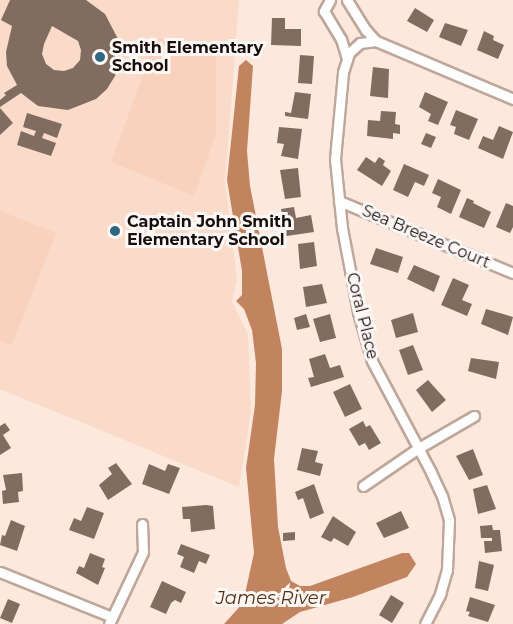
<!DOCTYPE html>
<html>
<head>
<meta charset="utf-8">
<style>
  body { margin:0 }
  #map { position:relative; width:513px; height:624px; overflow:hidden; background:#fce8dd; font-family:Montserrat,sans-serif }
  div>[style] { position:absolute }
  .built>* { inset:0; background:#fadac9 }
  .green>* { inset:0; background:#f8d2bd }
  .water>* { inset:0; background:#c2845f }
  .building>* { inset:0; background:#816c60 }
  .roads { filter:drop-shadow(2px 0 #bea79a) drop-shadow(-2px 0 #bea79a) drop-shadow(0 2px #bea79a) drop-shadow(0 -2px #bea79a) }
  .minor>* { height:9px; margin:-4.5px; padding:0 4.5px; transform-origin:4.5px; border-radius:4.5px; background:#fff }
  .dots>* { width:16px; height:16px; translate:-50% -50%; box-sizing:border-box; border:3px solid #fef9f6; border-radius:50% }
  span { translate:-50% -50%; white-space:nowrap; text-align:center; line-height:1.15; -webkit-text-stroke:6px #fef9f6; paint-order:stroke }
  .poi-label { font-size:16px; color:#160e0a; font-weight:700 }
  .left { translate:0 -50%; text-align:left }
  .street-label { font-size:16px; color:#160e0a }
  .water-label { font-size:18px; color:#572d11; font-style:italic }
</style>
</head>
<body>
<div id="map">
  <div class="built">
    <i style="clip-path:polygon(0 0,239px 0,225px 181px,237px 280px,232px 301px,248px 335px,251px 412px,239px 487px,0 389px)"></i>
  </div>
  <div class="green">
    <i style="clip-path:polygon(157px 37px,216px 56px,216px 134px,194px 196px,111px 162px)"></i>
    <i style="clip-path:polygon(0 211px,56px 233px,12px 345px,0 341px)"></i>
  </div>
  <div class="water">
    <i style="clip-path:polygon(246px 60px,253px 66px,247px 151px,250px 186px,282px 349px,282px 391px,274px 459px,278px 527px,286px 568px,291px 581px,300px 586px,310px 586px,402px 553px,409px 553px,416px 564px,407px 577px,353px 597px,300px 612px,282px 624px,224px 624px,243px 603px,254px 553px,246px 468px,255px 405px,256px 363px,252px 330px,244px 309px,236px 301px,242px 295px,242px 271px,227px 180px,239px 66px)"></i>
  </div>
  <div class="building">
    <i style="clip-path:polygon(evenodd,10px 0,86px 0,105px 14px,118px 39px,120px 53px,115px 76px,107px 89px,96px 99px,68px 110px,38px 106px,21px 93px,0 107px,0 100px,6px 95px,4px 93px,17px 85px,7px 66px,6px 52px,12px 26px,1px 20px,10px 0,52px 26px,78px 41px,81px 50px,80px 60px,73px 68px,64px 71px,54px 70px,46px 64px,42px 54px,44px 44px,52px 26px)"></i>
    <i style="clip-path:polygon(415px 8px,434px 20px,427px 32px,407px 21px)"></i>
    <i style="clip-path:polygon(272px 18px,285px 18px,285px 29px,301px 29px,301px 46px,271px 45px)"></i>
    <i style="clip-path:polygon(445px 23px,468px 30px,461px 46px,439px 37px)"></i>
    <i style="clip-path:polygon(484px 31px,494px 36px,493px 40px,504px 45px,498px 59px,477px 50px)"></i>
    <i style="clip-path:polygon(300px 55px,314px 56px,312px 84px,298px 83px)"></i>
    <i style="clip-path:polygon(373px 67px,389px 69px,388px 98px,370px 96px)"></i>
    <i style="clip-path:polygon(295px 92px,311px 94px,308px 119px,285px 116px,285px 112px,291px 113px)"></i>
    <i style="clip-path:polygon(425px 92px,448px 102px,438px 125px,428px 121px,431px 114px,419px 107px)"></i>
    <i style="clip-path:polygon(0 108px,13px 123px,0 135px)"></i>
    <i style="clip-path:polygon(456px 110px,478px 119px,469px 140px,454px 134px,456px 127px,450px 125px)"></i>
    <i style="clip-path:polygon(381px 111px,396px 112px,395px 124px,400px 125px,400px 134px,393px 133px,393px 139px,367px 136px,368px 120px,380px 121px)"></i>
    <i style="clip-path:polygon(27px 113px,62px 124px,57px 138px,44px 133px,42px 138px,56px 143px,51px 156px,17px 145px,21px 131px,34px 136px,36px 131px,23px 127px)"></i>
    <i style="clip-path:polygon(499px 126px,513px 132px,503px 159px,478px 148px,483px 136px,493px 140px)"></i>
    <i style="clip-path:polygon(279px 127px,302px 129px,298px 159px,281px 156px,284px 144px,277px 143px)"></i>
    <i style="clip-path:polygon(426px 133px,436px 137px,431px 148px,421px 144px)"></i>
    <i style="clip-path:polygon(366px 157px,375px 163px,379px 157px,385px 161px,383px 165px,391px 171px,382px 186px,357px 170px)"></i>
    <i style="clip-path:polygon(404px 164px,429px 175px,424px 186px,415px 182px,408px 197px,393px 190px)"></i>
    <i style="clip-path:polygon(298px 168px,301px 197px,285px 199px,280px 170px)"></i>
    <i style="clip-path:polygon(438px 179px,461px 190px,451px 214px,437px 207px,441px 197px,432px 193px)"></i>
    <i style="clip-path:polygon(467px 198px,474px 201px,473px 203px,491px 212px,484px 228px,459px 217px)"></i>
    <i style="clip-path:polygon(506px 203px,513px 206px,513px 227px,510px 233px,496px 227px)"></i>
    <i style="clip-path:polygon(294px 207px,296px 218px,311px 215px,314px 232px,280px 237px,278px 227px,284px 226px,281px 209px)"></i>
    <i style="clip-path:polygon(314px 242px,317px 266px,300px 269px,298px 244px)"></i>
    <i style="clip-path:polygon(376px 248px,403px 257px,398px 273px,370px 264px)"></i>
    <i style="clip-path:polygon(414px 265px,440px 276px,434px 292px,407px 279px)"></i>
    <i style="clip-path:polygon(453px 278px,469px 285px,462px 300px,472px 304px,467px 316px,441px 305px)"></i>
    <i style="clip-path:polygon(322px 284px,327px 303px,306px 307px,303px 287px)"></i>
    <i style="clip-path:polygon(486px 309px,513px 317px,508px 335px,481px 324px)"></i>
    <i style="clip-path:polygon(413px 313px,418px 332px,396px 338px,391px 320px)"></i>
    <i style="clip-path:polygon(306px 314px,310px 327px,297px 330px,294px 318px)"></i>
    <i style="clip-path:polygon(330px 314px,336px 338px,320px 342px,313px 319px)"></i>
    <i style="clip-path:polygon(413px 345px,423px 370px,408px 375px,399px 350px)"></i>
    <i style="clip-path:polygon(325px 354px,330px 368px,340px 365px,344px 377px,311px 387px,308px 378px,314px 377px,309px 359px)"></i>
    <i style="clip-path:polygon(471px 358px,499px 362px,496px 379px,468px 371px)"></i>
    <i style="clip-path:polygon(428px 380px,446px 400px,432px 412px,416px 390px)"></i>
    <i style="clip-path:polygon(350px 384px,362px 409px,345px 417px,333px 392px)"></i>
    <i style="clip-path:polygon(363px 421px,366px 427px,370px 425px,381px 443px,369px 450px,365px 443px,359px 446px,349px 429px)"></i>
    <i style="clip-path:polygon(5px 423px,10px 430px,3px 435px,11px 448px,0 455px,0 426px)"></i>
    <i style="clip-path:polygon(302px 448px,318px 451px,315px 462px,323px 464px,320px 476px,297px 470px)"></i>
    <i style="clip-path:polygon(473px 449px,483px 475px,469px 480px,456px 456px)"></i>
    <i style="clip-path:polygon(116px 463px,132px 484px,108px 500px,99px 485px,112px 474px,108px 468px)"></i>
    <i style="clip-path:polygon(149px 464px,165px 471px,168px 464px,180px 468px,169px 494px,142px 484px)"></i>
    <i style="clip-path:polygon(22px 473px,23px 491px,18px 492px,19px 502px,3px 504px,2px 491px,6px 490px,3px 475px)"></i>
    <i style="clip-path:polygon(314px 484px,324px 513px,310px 519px,303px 498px,298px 500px,295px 492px)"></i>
    <i style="clip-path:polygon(487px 485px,496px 509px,478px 514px,473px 489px)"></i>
    <i style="clip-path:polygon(206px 505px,213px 506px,215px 529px,191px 532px,190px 519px,183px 519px,182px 507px)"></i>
    <i style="clip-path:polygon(87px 507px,104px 513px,94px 539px,69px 530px,74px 518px,81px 521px)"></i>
    <i style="clip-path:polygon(401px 511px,409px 528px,384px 538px,376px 523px)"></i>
    <i style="clip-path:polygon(333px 516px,356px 532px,348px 546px,334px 538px,331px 542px,321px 537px)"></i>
    <i style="clip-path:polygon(11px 520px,25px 526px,17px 551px,0 545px,2px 535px,5px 536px)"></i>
    <i style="clip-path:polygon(492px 525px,493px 530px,500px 530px,502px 551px,485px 553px,484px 541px,492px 541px,492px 538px,481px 538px,480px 526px)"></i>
    <i style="clip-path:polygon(295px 532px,295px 540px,283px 541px,283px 533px)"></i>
    <i style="clip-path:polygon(181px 544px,210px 555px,206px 564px,199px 561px,194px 573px,180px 567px,184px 557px,177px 554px)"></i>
    <i style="clip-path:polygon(90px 553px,105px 559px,102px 567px,105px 568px,98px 585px,76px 573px,79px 566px,84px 568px)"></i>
    <i style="clip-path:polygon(479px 561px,494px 565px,488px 591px,475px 588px)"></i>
    <i style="clip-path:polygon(162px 581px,186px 592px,181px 603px,175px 600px,171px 603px,166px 614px,150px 607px)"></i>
    <i style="clip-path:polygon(391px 595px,404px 603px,392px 623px,379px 615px)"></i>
    <i style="clip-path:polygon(470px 597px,495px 605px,488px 622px,468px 616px,470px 612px,466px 611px)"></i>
    <i style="clip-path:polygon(8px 599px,20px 604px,12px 623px,0 618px)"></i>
  </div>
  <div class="roads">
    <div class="minor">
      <i style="left:330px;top:0;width:13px;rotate:119deg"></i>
      <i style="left:324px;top:11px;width:33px;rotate:59deg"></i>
      <i style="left:341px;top:39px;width:21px;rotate:73deg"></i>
      <i style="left:347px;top:0;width:36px;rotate:58deg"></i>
      <i style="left:366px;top:30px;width:15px;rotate:48deg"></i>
      <i style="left:339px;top:201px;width:188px;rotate:22.5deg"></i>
      <i style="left:363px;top:486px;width:65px;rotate:-34.4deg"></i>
      <i style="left:417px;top:449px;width:66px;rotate:-30.1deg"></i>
      <i style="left:0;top:572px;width:121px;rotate:21.9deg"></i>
      <i style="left:109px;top:624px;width:80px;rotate:-64.7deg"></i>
      <i style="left:143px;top:552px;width:28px;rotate:-92deg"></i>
      <i style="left:425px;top:624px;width:34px;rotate:-63deg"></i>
      <i style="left:440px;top:594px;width:25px;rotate:-74deg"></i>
      <i style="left:447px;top:570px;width:50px;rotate:-87.7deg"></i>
      <i style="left:449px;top:520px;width:25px;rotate:-106deg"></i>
      <i style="left:442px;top:496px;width:26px;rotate:-115deg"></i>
      <i style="left:431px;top:472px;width:126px;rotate:-118deg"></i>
      <i style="left:372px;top:361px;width:51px;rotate:-105.9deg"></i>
      <i style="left:358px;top:312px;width:86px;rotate:-100.8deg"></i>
      <i style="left:342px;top:228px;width:69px;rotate:-95.8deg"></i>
      <i style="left:335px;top:159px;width:87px;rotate:-84.7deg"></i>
      <i style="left:343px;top:72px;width:20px;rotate:-72deg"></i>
      <i style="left:349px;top:53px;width:15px;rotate:-42deg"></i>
      <i style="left:360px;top:43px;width:16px;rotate:-7deg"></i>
      <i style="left:376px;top:41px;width:149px;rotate:22.9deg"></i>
    </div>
  </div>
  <div class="dots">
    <i style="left:100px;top:57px;background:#2f6681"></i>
    <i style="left:115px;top:231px;background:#2f6681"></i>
  </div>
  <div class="poi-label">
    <span class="left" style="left:112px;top:57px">Smith Elementary<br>School</span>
    <span class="left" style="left:127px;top:231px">Captain John Smith<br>Elementary School</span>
  </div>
  <div class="street-label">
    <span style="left:426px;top:237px;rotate:23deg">Sea Breeze Court</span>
    <span style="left:362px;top:316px;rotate:76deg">Coral Place</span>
  </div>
  <div class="water-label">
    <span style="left:271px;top:598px">James River</span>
  </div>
</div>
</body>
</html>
